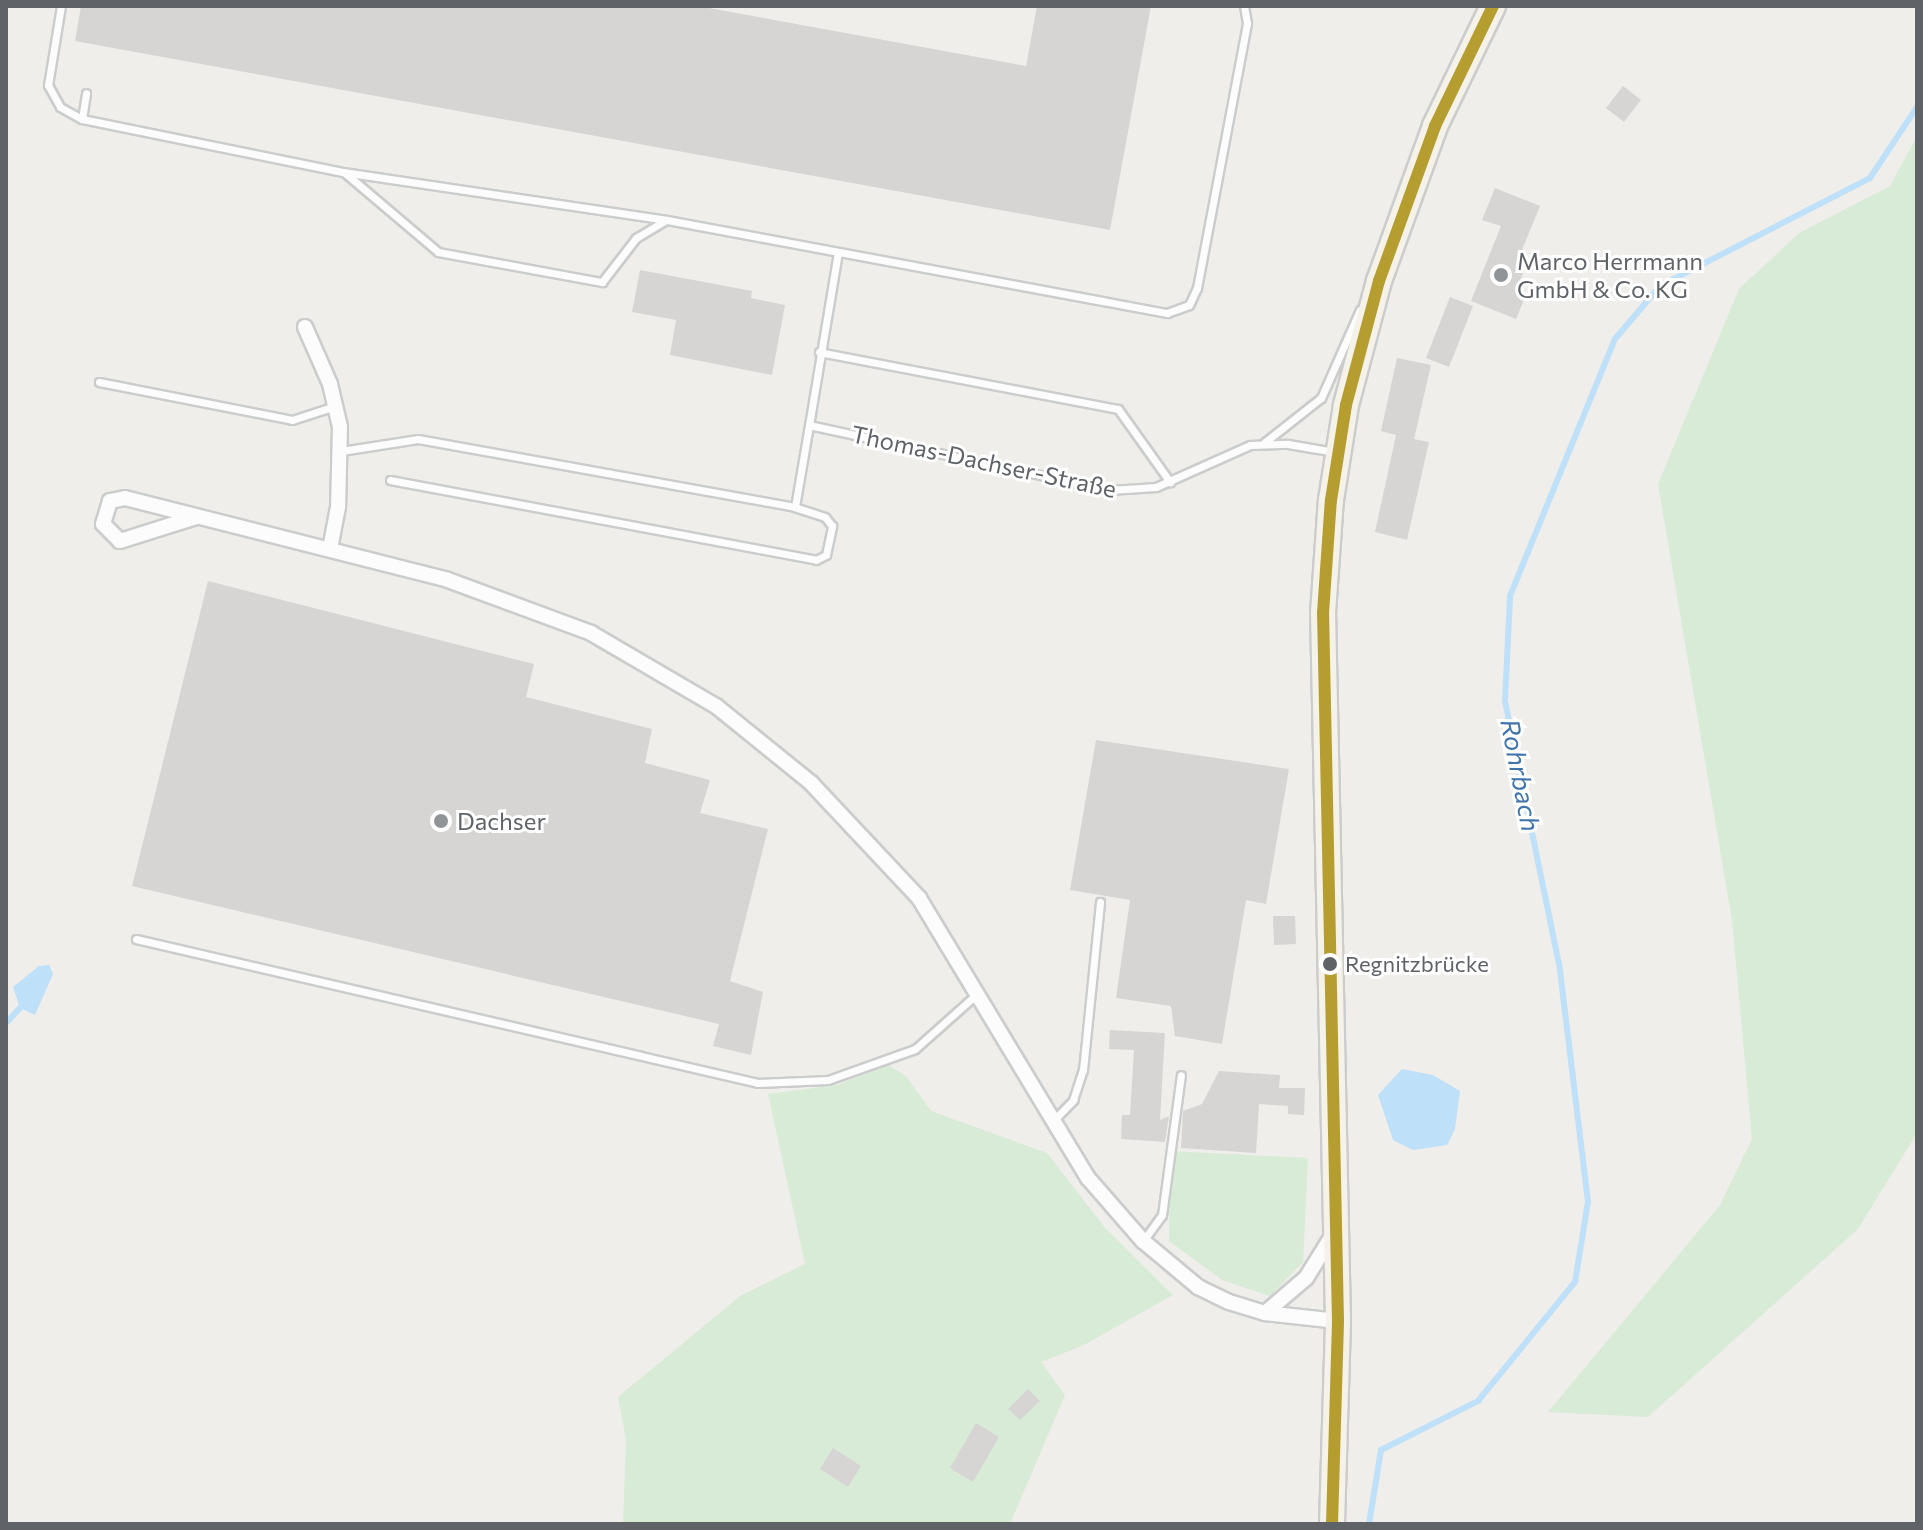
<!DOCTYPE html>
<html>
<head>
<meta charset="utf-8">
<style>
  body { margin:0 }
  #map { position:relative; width:1923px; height:1530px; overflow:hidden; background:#efeeea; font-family:Commissioner,sans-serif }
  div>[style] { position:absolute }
  .green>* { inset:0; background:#d8ebd6 }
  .water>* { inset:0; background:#bfe0f9 }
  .stream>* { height:6px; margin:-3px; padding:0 3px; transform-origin:3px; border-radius:3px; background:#bfe0f9 }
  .building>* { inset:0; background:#d6d5d3 }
  .roads { filter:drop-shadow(2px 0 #cbcccc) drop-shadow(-2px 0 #cbcccc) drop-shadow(0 2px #cbcccc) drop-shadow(0 -2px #cbcccc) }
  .lane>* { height:7px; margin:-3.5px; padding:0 3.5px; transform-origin:3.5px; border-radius:3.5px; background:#fdfcfc }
  .street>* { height:14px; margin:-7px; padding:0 7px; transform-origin:7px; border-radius:7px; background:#fdfcfc }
  .primary>* { height:24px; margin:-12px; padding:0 12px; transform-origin:12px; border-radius:12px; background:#f4f2e9 }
  .bus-1>* { height:12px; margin:-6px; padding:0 6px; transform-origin:6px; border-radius:6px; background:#b69d2f }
  .dots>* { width:22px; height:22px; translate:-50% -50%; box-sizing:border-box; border:4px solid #fff; border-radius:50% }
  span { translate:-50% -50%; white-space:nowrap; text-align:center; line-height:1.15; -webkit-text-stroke:6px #fff; paint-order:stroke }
  .bus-label { font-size:22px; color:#5f6368 }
  .left { translate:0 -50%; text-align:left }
  .poi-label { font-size:24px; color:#5f6368 }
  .street-label { font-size:24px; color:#5f6368 }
  .water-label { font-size:26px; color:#4174aa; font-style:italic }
  .frame { position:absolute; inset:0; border:8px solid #5f6368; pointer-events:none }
</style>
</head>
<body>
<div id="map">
  <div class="green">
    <i style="clip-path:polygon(1917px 136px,1917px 1133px,1858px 1229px,1648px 1417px,1548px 1412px,1720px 1205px,1752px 1139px,1732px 920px,1658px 484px,1739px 289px,1799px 233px,1890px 186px)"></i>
    <i style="clip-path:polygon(888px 1065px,906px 1076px,931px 1111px,1047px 1153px,1106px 1229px,1173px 1295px,1082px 1346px,1041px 1362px,1065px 1395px,1010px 1524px,623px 1524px,626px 1439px,618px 1397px,740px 1296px,805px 1264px,768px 1094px,837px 1085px)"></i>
    <i style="clip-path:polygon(1170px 1151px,1308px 1158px,1303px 1262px,1270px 1296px,1222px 1280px,1169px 1241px)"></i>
  </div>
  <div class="water">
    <i style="clip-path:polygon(49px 965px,53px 974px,35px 1015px,20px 1008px,13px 987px,39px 966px)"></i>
    <i style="clip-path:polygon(1402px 1069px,1433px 1075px,1460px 1091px,1455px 1129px,1447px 1145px,1413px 1150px,1393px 1140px,1378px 1095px)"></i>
  </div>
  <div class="stream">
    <i style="left:6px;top:1023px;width:21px;rotate:-47deg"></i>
    <i style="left:1369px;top:1524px;width:75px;rotate:-80.8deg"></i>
    <i style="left:1381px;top:1450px;width:109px;rotate:-26.8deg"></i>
    <i style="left:1478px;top:1401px;width:154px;rotate:-50.8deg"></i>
    <i style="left:1575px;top:1282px;width:81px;rotate:-80.8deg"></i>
    <i style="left:1588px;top:1202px;width:240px;rotate:-96.9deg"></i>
    <i style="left:1559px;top:964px;width:269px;rotate:-101.6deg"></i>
    <i style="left:1505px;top:700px;width:104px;rotate:-87.2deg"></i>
    <i style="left:1510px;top:596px;width:278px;rotate:-67.8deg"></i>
    <i style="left:1615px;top:339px;width:70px;rotate:-49.7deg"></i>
    <i style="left:1660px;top:286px;width:236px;rotate:-27.2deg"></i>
    <i style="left:1870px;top:178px;width:85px;rotate:-56.5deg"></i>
  </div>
  <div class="building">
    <i style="clip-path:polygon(81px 6px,698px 6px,1026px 66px,1037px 6px,1151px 6px,1110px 230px,75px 41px)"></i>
    <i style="clip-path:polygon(1623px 86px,1641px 100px,1624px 122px,1606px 108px)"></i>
    <i style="clip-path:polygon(1495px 188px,1540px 206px,1515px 267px,1524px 271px,1515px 292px,1525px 297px,1516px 319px,1471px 301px,1501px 226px,1482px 220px)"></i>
    <i style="clip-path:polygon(640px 270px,752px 291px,751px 298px,785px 305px,772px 375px,670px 355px,676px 320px,632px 312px)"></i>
    <i style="clip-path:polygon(1450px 297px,1473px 306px,1449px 367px,1426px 358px)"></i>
    <i style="clip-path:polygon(1397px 358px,1431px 365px,1414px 439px,1429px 442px,1407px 540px,1375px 532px,1396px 435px,1381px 431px)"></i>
    <i style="clip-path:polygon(208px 581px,534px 664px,526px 697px,652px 729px,645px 763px,710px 780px,700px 813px,768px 829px,730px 981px,763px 992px,751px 1055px,713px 1046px,719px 1024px,132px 886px)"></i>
    <i style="clip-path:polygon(1096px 740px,1289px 769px,1266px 904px,1246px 900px,1222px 1044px,1175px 1036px,1171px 1006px,1116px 998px,1130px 900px,1070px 890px)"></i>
    <i style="clip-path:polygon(1273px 916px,1295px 916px,1296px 944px,1274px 945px)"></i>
    <i style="clip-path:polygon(1110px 1030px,1165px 1033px,1160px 1120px,1169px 1116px,1165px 1142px,1121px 1139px,1122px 1115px,1130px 1115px,1134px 1050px,1109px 1049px)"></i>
    <i style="clip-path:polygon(1219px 1071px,1280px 1075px,1279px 1088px,1305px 1088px,1304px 1115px,1288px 1114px,1288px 1106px,1259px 1104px,1256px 1153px,1181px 1148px,1183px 1111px,1202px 1104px)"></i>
    <i style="clip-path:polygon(1028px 1389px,1040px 1401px,1020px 1420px,1008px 1409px)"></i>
    <i style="clip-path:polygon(976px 1423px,999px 1437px,973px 1482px,950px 1468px)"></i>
    <i style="clip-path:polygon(833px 1448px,861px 1466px,848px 1487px,820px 1469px)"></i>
  </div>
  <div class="roads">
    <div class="lane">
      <i style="left:61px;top:6px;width:80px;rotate:99.3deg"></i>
      <i style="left:48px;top:85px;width:25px;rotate:61deg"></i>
      <i style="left:60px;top:107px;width:25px;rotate:29deg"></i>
      <i style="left:82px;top:119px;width:266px;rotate:11.5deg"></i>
      <i style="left:343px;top:172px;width:328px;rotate:8.4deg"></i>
      <i style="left:667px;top:220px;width:509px;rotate:10.54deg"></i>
      <i style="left:1167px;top:313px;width:23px;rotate:-20deg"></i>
      <i style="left:1189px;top:305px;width:19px;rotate:-65deg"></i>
      <i style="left:1197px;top:288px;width:270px;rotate:-79.3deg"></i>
      <i style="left:1247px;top:23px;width:17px;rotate:-100deg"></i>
      <i style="left:82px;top:119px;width:26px;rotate:-81deg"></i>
      <i style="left:345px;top:173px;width:122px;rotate:40.3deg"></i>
      <i style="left:438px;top:252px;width:167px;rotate:10.4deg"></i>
      <i style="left:602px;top:282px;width:56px;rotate:-52.3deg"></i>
      <i style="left:636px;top:238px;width:35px;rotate:-31deg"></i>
      <i style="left:838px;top:252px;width:175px;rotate:99.5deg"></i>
      <i style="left:809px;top:425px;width:308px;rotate:12.2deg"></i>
      <i style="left:1110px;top:490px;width:46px;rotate:-3.7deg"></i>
      <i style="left:1156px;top:487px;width:103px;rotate:-24.1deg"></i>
      <i style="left:1250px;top:445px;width:38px;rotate:-2deg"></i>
      <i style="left:1288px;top:444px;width:48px;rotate:9.7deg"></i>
      <i style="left:819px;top:352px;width:304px;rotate:10.8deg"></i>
      <i style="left:1118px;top:409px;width:90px;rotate:54.5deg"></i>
      <i style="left:99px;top:382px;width:197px;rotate:11.1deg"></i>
      <i style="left:292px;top:420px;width:45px;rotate:-18deg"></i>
      <i style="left:1265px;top:442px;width:71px;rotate:-38.2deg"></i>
      <i style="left:1321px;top:398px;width:96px;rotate:-66.1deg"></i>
      <i style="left:341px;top:451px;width:78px;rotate:-8.9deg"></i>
      <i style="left:418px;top:439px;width:383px;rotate:10.2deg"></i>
      <i style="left:795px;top:507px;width:83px;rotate:-80.3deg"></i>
      <i style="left:390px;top:480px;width:433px;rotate:10.6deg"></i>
      <i style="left:816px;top:560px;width:11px;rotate:-27deg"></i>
      <i style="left:826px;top:555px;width:30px;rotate:-78deg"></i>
      <i style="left:832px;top:526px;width:11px;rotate:-128deg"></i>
      <i style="left:825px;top:517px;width:32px;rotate:-162deg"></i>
      <i style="left:136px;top:939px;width:638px;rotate:13.03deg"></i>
      <i style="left:758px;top:1083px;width:70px;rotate:-2.5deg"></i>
      <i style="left:828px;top:1080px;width:92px;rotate:-19.6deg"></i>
      <i style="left:915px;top:1049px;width:84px;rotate:-41.6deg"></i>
      <i style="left:1054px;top:1120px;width:28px;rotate:-46deg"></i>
      <i style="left:1073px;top:1100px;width:32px;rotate:-72deg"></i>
      <i style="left:1083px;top:1070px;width:169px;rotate:-84.2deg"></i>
      <i style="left:1143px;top:1241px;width:32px;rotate:-54deg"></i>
      <i style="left:1162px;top:1215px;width:141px;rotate:-82.3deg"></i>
    </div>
    <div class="street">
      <i style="left:305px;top:327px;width:62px;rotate:66.3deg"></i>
      <i style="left:330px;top:384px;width:44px;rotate:76.9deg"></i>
      <i style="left:340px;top:427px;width:80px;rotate:91.4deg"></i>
      <i style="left:338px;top:507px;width:43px;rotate:100.8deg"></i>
      <i style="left:196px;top:517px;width:80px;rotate:162.5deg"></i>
      <i style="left:120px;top:541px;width:24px;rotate:-135deg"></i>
      <i style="left:103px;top:524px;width:24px;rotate:-73deg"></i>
      <i style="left:110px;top:501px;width:15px;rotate:-11deg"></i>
      <i style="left:125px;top:498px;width:333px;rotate:14.2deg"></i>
      <i style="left:448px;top:580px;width:153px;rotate:20.3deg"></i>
      <i style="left:591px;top:633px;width:145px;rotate:30.3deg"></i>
      <i style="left:716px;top:706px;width:122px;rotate:39deg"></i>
      <i style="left:811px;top:783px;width:158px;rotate:46.8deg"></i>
      <i style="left:919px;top:898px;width:327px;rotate:58.9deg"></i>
      <i style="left:1088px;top:1178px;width:84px;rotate:48.9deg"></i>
      <i style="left:1143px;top:1241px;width:72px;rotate:39.9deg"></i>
      <i style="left:1198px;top:1287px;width:34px;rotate:26deg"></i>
      <i style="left:1229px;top:1302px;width:38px;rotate:17deg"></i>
      <i style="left:1265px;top:1313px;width:73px;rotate:6.3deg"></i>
      <i style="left:1265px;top:1313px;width:54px;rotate:-40.5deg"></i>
      <i style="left:1306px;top:1278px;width:49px;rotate:-58.2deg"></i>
    </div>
    <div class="primary">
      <i style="left:1332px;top:1524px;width:203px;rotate:-88.3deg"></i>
      <i style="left:1338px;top:1321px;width:708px;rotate:-91.21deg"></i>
      <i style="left:1323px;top:613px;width:113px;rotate:-86deg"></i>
      <i style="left:1331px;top:500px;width:96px;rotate:-81deg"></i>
      <i style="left:1346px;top:405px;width:128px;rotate:-75.1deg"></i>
      <i style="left:1379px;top:281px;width:165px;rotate:-70.1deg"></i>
      <i style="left:1435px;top:126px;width:133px;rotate:-64.2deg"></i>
    </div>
  </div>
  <div class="bus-1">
    <i style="left:1332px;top:1524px;width:203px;rotate:-88.3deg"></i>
    <i style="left:1338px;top:1321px;width:708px;rotate:-91.21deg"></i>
    <i style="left:1323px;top:613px;width:113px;rotate:-86deg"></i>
    <i style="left:1331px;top:500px;width:96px;rotate:-81deg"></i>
    <i style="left:1346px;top:405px;width:128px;rotate:-75.1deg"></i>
    <i style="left:1379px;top:281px;width:165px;rotate:-70.1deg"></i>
    <i style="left:1435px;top:126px;width:133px;rotate:-64.2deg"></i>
  </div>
  <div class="dots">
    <i style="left:1501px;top:275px;background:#919496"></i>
    <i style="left:441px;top:821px;background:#919496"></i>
    <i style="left:1330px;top:964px;background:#5f6368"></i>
  </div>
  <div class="bus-label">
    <span class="left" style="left:1345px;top:964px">Regnitzbrücke</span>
  </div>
  <div class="poi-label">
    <span class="left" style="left:1517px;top:275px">Marco Herrmann<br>GmbH &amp; Co. KG</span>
    <span class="left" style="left:457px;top:821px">Dachser</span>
  </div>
  <div class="street-label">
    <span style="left:984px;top:461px;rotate:12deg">Thomas-Dachser-Straße</span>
  </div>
  <div class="water-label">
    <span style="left:1521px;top:775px;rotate:79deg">Rohrbach</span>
  </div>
  <div class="frame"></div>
</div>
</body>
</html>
